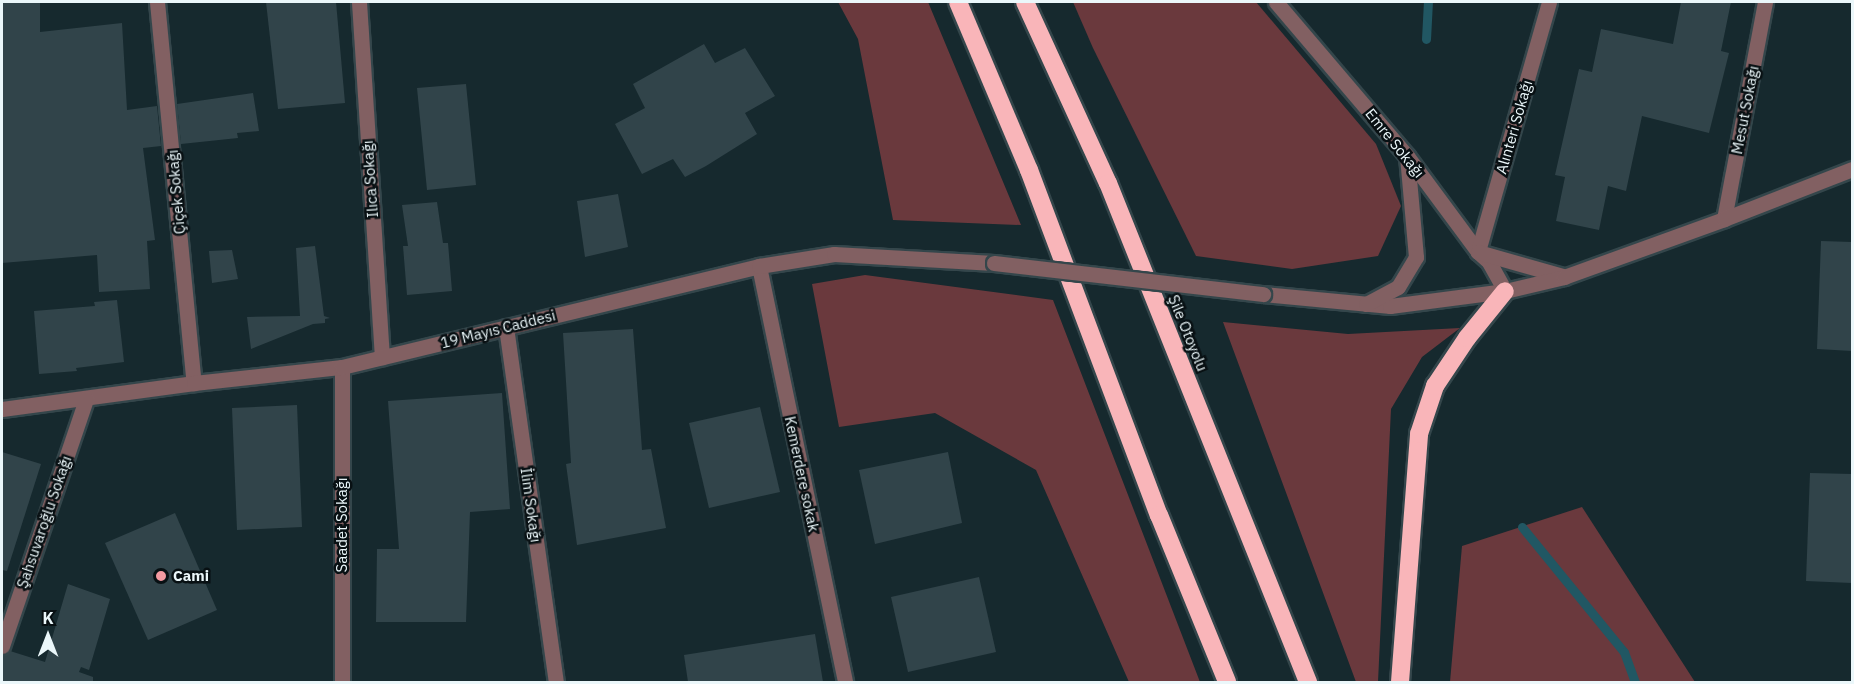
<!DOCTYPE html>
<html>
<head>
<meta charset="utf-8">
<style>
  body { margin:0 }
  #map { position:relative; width:1854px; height:684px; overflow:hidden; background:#16292e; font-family:"IBM Plex Sans",sans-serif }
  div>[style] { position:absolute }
  .green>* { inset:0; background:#6a393d }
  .stream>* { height:9px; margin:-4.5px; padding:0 4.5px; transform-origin:4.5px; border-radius:4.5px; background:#215763 }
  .building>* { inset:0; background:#31444a }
  .roads { filter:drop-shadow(2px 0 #34464b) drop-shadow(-2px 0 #34464b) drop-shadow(0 2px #34464b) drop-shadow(0 -2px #34464b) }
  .minor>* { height:15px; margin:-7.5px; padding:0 7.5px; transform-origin:7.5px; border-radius:7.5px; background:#826062 }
  .highway>* { height:18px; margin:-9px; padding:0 9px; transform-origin:9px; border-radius:9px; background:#f9b5b9 }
  .bridges { filter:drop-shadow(2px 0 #34464b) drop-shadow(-2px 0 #34464b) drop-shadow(0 2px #34464b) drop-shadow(0 -2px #34464b) }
  .minor-bridge>* { height:15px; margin:-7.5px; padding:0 7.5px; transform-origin:7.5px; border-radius:7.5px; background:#826062 }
  .dots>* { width:16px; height:16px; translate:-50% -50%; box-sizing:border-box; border:3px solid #081013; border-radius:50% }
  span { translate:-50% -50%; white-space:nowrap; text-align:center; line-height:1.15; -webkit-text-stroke:5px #081013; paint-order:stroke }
  .street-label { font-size:15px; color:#ebf7fa }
  .poi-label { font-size:15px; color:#ebf7fa; font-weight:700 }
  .left { translate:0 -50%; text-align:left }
  .frame { position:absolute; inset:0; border:3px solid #ebf7fa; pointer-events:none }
  .north { position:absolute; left:18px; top:606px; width:60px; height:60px; -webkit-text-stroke:4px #081013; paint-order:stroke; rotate:0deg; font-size:16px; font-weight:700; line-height:24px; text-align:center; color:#ebf7fa }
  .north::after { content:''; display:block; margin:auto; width:21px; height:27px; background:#ebf7fa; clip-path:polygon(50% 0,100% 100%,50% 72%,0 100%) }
</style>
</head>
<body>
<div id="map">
  <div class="green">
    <i style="clip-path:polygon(838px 2px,928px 2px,1021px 225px,893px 220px,858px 39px)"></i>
    <i style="clip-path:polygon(1073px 2px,1256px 2px,1376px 144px,1401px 206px,1378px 256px,1292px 269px,1196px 256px,1093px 48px)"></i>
    <i style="clip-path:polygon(865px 275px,1053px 300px,1200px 682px,1129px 682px,1036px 470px,935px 413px,839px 427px,812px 284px)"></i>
    <i style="clip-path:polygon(1223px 322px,1348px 334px,1460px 328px,1422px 357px,1391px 409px,1378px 682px,1356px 682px)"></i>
    <i style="clip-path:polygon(1582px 507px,1695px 682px,1450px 682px,1462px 546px)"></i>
  </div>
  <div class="stream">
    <i style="left:1426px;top:39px;width:37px;rotate:-87deg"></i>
    <i style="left:1522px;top:527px;width:161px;rotate:50.8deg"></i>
    <i style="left:1624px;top:652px;width:32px;rotate:70deg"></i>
  </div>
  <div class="building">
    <i style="clip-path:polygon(2px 2px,40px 2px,40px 32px,122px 23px,127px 110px,157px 106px,161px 146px,143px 148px,155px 240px,147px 241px,150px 289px,99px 292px,97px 255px,2px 263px)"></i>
    <i style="clip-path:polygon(266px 2px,336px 2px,345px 103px,278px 109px)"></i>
    <i style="clip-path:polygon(1681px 2px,1731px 2px,1721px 51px,1729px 53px,1709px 133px,1642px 116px,1626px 191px,1608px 186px,1599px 230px,1556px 221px,1565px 177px,1555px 175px,1579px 69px,1592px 72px,1601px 29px,1673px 44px)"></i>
    <i style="clip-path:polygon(704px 44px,715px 63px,745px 48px,775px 96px,745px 113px,757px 134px,706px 166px,685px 177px,673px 159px,642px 174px,615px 124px,645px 108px,633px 84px)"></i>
    <i style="clip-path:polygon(466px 84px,476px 185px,427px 190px,417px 88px)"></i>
    <i style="clip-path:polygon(253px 93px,259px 131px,237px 133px,238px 138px,181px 144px,177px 104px)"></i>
    <i style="clip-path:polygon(618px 194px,628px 247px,585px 257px,577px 201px)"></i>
    <i style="clip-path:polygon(437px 202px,443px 243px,448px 243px,452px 291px,407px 295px,403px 246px,408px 246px,402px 205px)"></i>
    <i style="clip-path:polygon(1821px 241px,1852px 242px,1852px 351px,1817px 349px)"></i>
    <i style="clip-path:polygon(315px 246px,324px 316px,330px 318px,325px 319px,325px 323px,313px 324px,251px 349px,247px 317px,300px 316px,296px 248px)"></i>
    <i style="clip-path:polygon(232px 250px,238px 279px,212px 283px,209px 251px)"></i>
    <i style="clip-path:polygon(117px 300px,124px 362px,76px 368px,77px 371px,39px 374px,34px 311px,95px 306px,94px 302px)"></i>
    <i style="clip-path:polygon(633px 329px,642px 450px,651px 449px,666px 528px,577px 545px,566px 464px,571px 463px,563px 333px)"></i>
    <i style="clip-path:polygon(502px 393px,510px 509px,470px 512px,466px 622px,376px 622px,377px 549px,399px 549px,388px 401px)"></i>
    <i style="clip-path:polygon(297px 405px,302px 527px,237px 530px,232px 408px)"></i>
    <i style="clip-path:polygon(760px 407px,780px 492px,709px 508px,689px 423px)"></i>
    <i style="clip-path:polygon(2px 452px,41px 464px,7px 571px,2px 570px)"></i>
    <i style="clip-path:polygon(948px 452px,962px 523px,875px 544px,859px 470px)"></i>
    <i style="clip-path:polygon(1810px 473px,1852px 474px,1852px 583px,1806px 581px)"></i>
    <i style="clip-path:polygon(175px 513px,217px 610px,148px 640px,105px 543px)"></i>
    <i style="clip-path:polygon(979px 577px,996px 652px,908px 672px,891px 597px)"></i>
    <i style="clip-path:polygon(68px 584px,110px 599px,89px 670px,81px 667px,79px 672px,93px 677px,93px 682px,2px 682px,2px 655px,10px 651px,45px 662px)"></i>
    <i style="clip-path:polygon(815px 634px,823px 682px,688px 682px,684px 655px)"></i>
  </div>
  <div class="roads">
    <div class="minor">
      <i style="left:157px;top:2px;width:383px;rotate:84.5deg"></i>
      <i style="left:359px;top:2px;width:356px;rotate:86.3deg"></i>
      <i style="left:1276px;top:2px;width:202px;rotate:49.6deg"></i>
      <i style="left:1407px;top:156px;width:119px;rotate:53.5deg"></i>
      <i style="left:1478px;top:252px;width:15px;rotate:42deg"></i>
      <i style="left:1489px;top:262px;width:33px;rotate:61deg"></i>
      <i style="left:1549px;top:2px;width:260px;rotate:105.9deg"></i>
      <i style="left:1478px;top:252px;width:88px;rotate:15.8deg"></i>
      <i style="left:1724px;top:219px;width:221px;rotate:-79.3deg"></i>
      <i style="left:759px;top:266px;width:425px;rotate:78.3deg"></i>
      <i style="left:1263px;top:294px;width:128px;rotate:5.4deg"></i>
      <i style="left:1390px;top:306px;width:116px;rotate:-7.4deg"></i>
      <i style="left:1505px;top:291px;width:61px;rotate:-13.3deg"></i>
      <i style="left:1564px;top:277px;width:170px;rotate:-19.9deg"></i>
      <i style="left:1724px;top:219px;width:137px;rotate:-21.3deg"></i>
      <i style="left:1366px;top:304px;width:36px;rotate:-28deg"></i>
      <i style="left:1398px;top:287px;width:35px;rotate:-59deg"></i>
      <i style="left:1416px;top:257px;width:101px;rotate:-95.1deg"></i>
      <i style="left:506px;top:327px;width:359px;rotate:82deg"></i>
      <i style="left:342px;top:367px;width:315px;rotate:90deg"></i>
      <i style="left:2px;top:409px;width:194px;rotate:-7.7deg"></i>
      <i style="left:194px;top:383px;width:149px;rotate:-6.2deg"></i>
      <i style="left:342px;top:367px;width:429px;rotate:-13.6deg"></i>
      <i style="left:759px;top:266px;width:76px;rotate:-9.1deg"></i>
      <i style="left:834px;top:254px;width:160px;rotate:3.2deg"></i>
      <i style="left:2px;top:646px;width:261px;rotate:-71.2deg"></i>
    </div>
    <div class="highway">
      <i style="left:958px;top:2px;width:182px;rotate:67.1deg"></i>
      <i style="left:1029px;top:170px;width:369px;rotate:69.4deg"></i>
      <i style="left:1159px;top:515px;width:180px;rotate:67.8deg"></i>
      <i style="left:1025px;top:2px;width:199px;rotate:65.4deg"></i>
      <i style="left:1108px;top:183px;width:538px;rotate:68.16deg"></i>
      <i style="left:1400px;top:682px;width:249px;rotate:-85.6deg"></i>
      <i style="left:1419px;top:434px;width:51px;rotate:-71.6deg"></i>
      <i style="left:1435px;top:386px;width:58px;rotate:-56.3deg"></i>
      <i style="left:1467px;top:338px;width:60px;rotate:-51deg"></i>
    </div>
  </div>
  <div class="bridges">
    <div class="minor-bridge">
      <i style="left:994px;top:263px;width:271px;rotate:6.6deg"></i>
    </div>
  </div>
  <div class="dots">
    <i style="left:161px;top:576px;background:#f49aa1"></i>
  </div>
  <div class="street-label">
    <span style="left:1745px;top:110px;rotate:-79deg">Mesut Sokağı</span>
    <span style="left:1514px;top:127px;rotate:-74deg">Alınteri Sokağı</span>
    <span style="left:1395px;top:143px;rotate:51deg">Emre Sokağı</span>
    <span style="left:370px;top:179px;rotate:-94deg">Ilıca Sokağı</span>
    <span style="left:176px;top:192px;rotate:-95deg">Çiçek Sokağı</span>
    <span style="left:498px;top:329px;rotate:-14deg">19 Mayıs Caddesi</span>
    <span style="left:1188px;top:333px;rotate:68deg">Şile Otoyolu</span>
    <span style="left:802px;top:474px;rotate:78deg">Kemerdere sokak</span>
    <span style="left:531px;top:505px;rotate:82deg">İlim Sokağı</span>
    <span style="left:44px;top:522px;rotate:-71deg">Şahsuvaroğlu Sokağı</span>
    <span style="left:342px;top:525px;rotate:-90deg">Saadet Sokağı</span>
  </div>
  <div class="poi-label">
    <span class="left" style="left:173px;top:576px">Cami</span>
  </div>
  <div class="frame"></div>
  <div class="north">K</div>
</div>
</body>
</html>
